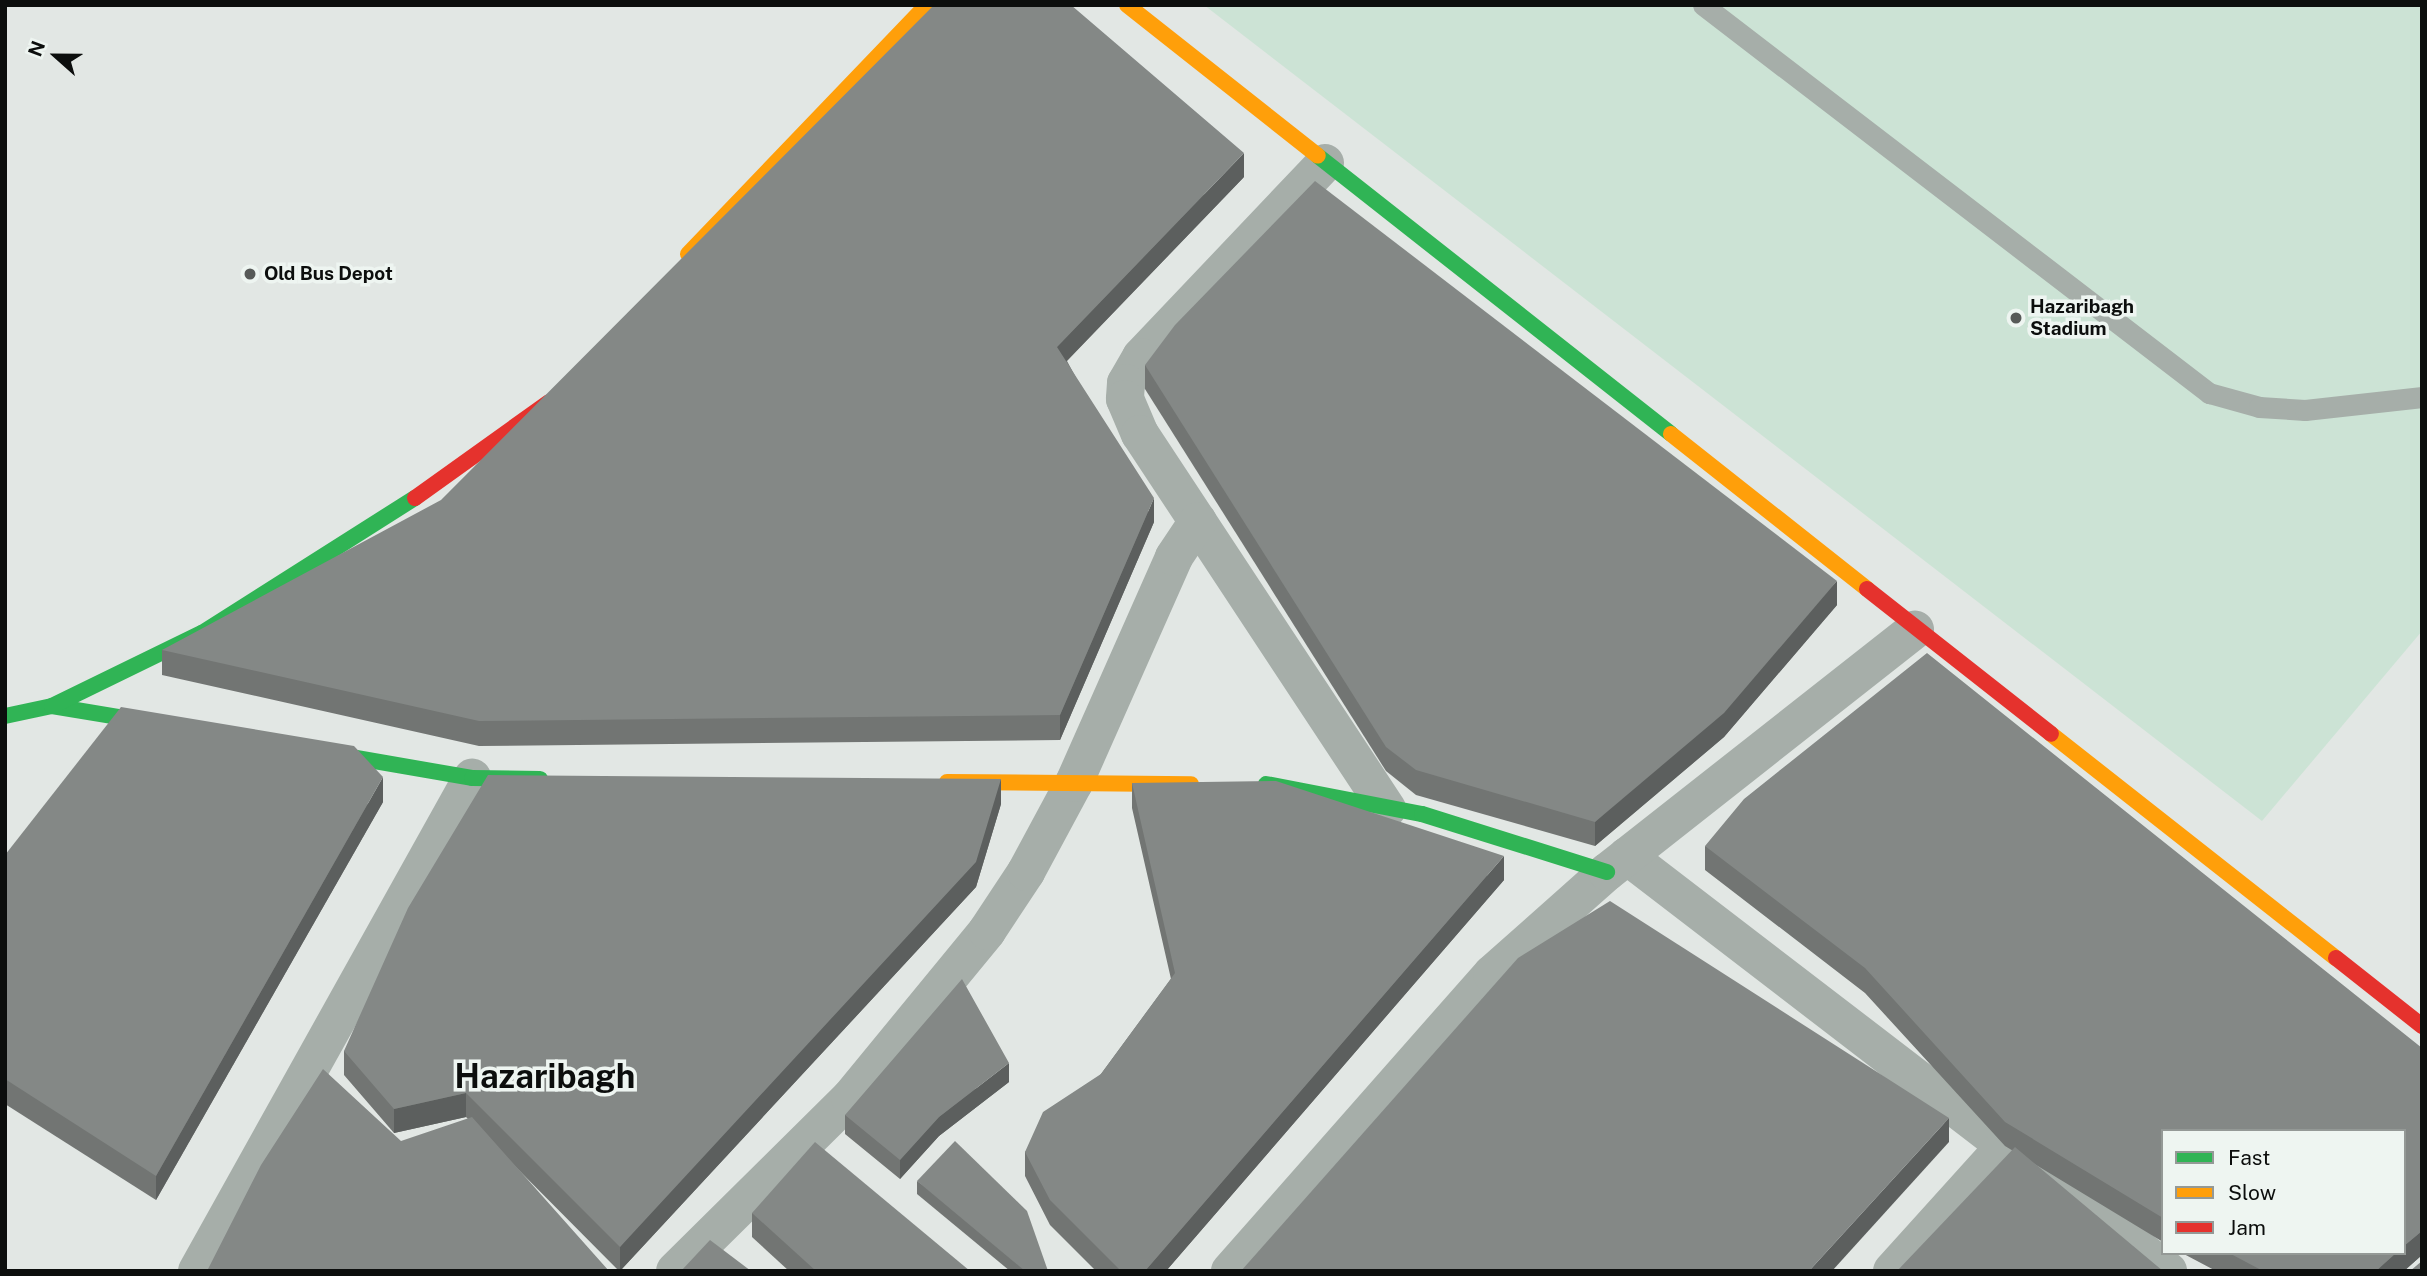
<!DOCTYPE html>
<html>
<head>
<meta charset="utf-8">
<style>
  body { margin:0 }
  #map { position:relative; width:2427px; height:1276px; overflow:hidden; background:#e2e7e4; font-family:"Public Sans",sans-serif }
  div>[style] { position:absolute }
  .green>* { inset:0; background:#cce3d5 }
  .lane>* { height:21px; margin:-10.5px; padding:0 10.5px; transform-origin:10.5px; border-radius:10.5px; background:#a6aea9 }
  .street>* { height:38px; margin:-19px; padding:0 19px; transform-origin:19px; border-radius:19px; background:#a6aea9 }
  .fast>* { height:16px; margin:-8px; padding:0 8px; transform-origin:8px; border-radius:8px; background:#30b455 }
  .slow>* { height:16px; margin:-8px; padding:0 8px; transform-origin:8px; border-radius:8px; background:#ff9f0a }
  .jam>* { height:16px; margin:-8px; padding:0 8px; transform-origin:8px; border-radius:8px; background:#e5322d }
  .wall>* { inset:0; background:#727573 }
  .shaded-wall>* { inset:0; background:#5c5f5e }
  .building>* { inset:0; background:#848886 }
  .dots>* { width:19px; height:19px; translate:-50% -50%; box-sizing:border-box; border:4px solid #eef5f1; border-radius:50% }
  span { translate:-50% -50%; white-space:nowrap; text-align:center; line-height:1.15; -webkit-text-stroke:7px #eef5f1; paint-order:stroke }
  .poi-label { font-size:19px; color:#0c0e0d; font-weight:700 }
  .left { translate:0 -50%; text-align:left }
  .town-label { font-size:33px; color:#0c0e0d; font-weight:700 }
  .frame { position:absolute; inset:0; border:7px solid #0c0e0d; pointer-events:none }
  .legend { position:absolute; left:2161px; top:1129px; width:245px; height:126px; box-sizing:border-box; background:#eef5f1; border:2px solid #949996; margin:0; padding:9px 12px; list-style:none; font-size:21px; color:#0c0e0d }
  .legend li { display:flex; align-items:center; gap:14px; height:35px }
  .legend b { width:35px; border:2px solid #949996 }
  .north { position:absolute; left:21px; top:21px; width:70px; height:70px; -webkit-text-stroke:5px #eef5f1; paint-order:stroke; rotate:291deg; font-size:19px; font-weight:700; line-height:28px; text-align:center; color:#0c0e0d }
  .north::after { content:''; display:block; margin:auto; width:24px; height:32px; background:#0c0e0d; clip-path:polygon(50% 0,100% 100%,50% 72%,0 100%) }
</style>
</head>
<body>
<div id="map">
  <div class="green">
    <i style="clip-path:polygon(1204px 5px,2422px 5px,2422px 631px,2262px 821px)"></i>
  </div>
  <div class="lane">
    <i style="left:1703px;top:5px;width:638px;rotate:37.48deg"></i>
    <i style="left:2209px;top:393px;width:52px;rotate:15.6deg"></i>
    <i style="left:2259px;top:407px;width:46px;rotate:3.7deg"></i>
    <i style="left:2305px;top:410px;width:118px;rotate:-6.3deg"></i>
  </div>
  <div class="street">
    <i style="left:1325px;top:163px;width:267px;rotate:133.5deg"></i>
    <i style="left:1141px;top:357px;width:30px;rotate:120deg"></i>
    <i style="left:1126px;top:383px;width:16px;rotate:94deg"></i>
    <i style="left:1125px;top:399px;width:38px;rotate:67deg"></i>
    <i style="left:1140px;top:434px;width:449px;rotate:56.6deg"></i>
    <i style="left:1627px;top:856px;width:682px;rotate:37.49deg"></i>
    <i style="left:197px;top:1271px;width:565px;rotate:-60.85deg"></i>
    <i style="left:675px;top:1271px;width:246px;rotate:-44.7deg"></i>
    <i style="left:850px;top:1098px;width:216px;rotate:-50.6deg"></i>
    <i style="left:987px;top:931px;width:71px;rotate:-56.5deg"></i>
    <i style="left:1026px;top:872px;width:101px;rotate:-61.7deg"></i>
    <i style="left:1074px;top:783px;width:247px;rotate:-66.1deg"></i>
    <i style="left:1174px;top:557px;width:43px;rotate:-56.3deg"></i>
    <i style="left:1230px;top:1271px;width:396px;rotate:-48.6deg"></i>
    <i style="left:1492px;top:974px;width:154px;rotate:-41.6deg"></i>
    <i style="left:1607px;top:872px;width:392px;rotate:-38.2deg"></i>
    <i style="left:1892px;top:1271px;width:169px;rotate:-47.9deg"></i>
  </div>
  <div class="fast">
    <i style="left:1318px;top:156px;width:449px;rotate:38.2deg"></i>
    <i style="left:52px;top:706px;width:117px;rotate:9.4deg"></i>
    <i style="left:5px;top:716px;width:48px;rotate:-12deg"></i>
    <i style="left:52px;top:706px;width:167px;rotate:-26deg"></i>
    <i style="left:202px;top:633px;width:252px;rotate:-32.4deg"></i>
    <i style="left:316px;top:751px;width:158px;rotate:9.8deg"></i>
    <i style="left:472px;top:778px;width:68px;rotate:0.8deg"></i>
    <i style="left:1266px;top:784px;width:159px;rotate:10.9deg"></i>
    <i style="left:1422px;top:814px;width:194px;rotate:17.4deg"></i>
  </div>
  <div class="slow">
    <i style="left:1127px;top:5px;width:243px;rotate:38.3deg"></i>
    <i style="left:688px;top:254px;width:345px;rotate:-46.2deg"></i>
    <i style="left:1671px;top:434px;width:250px;rotate:38.3deg"></i>
    <i style="left:2051px;top:734px;width:362px;rotate:38.2deg"></i>
    <i style="left:947px;top:782px;width:244px;rotate:0.5deg"></i>
  </div>
  <div class="jam">
    <i style="left:415px;top:498px;width:165px;rotate:-35.6deg"></i>
    <i style="left:1867px;top:589px;width:234px;rotate:38.2deg"></i>
    <i style="left:2336px;top:958px;width:110px;rotate:38.3deg"></i>
  </div>
  <div class="wall">
    <i style="clip-path:polygon(1244px 177px,1067px 361px,1154px 522px,1060px 740px,479px 746px,162px 675px,162px 650px)"></i>
    <i style="clip-path:polygon(1145px 365px,1837px 605px,1724px 737px,1595px 846px,1416px 795px,1386px 771px,1145px 389px)"></i>
    <i style="clip-path:polygon(1132px 783px,1504px 880px,1166px 1271px,1096px 1271px,1050px 1225px,1025px 1176px,1025px 1152px,1101px 1074px,1171px 979px,1132px 808px)"></i>
    <i style="clip-path:polygon(383px 802px,156px 1200px,5px 1104px,5px 855px)"></i>
    <i style="clip-path:polygon(1001px 804px,976px 887px,620px 1271px,619px 1271px,466px 1117px,394px 1133px,344px 1075px,344px 1051px)"></i>
    <i style="clip-path:polygon(1705px 846px,2422px 1048px,2422px 1255px,2404px 1271px,2216px 1271px,2182px 1253px,2404px 1253px,2163px 1131px,2163px 1242px,2005px 1146px,1865px 993px,1705px 870px)"></i>
    <i style="clip-path:polygon(1009px 1082px,939px 1136px,900px 1179px,845px 1134px,845px 1115px)"></i>
    <i style="clip-path:polygon(917px 1181px,1048px 1271px,1010px 1271px,917px 1194px)"></i>
    <i style="clip-path:polygon(752px 1213px,970px 1271px,789px 1271px,752px 1237px)"></i>
  </div>
  <div class="shaded-wall">
    <i style="clip-path:polygon(1244px 153px,1244px 177px,1057px 371px,1057px 347px)"></i>
    <i style="clip-path:polygon(1154px 498px,1154px 522px,1060px 740px,1060px 715px)"></i>
    <i style="clip-path:polygon(1837px 581px,1837px 605px,1724px 737px,1595px 846px,1595px 822px)"></i>
    <i style="clip-path:polygon(383px 777px,383px 802px,156px 1200px,156px 1176px)"></i>
    <i style="clip-path:polygon(1001px 779px,1001px 804px,976px 887px,620px 1271px,620px 1247px)"></i>
    <i style="clip-path:polygon(1504px 856px,1504px 880px,1166px 1271px,1145px 1271px)"></i>
    <i style="clip-path:polygon(1009px 1063px,1009px 1082px,939px 1136px,900px 1179px,900px 1160px,939px 1117px)"></i>
    <i style="clip-path:polygon(466px 1093px,466px 1117px,394px 1133px,394px 1109px)"></i>
    <i style="clip-path:polygon(1949px 1118px,1949px 1142px,1832px 1271px,1809px 1271px)"></i>
    <i style="clip-path:polygon(2422px 1231px,2422px 1255px,2404px 1271px,2376px 1271px,2396px 1253px,2404px 1253px,2404px 1246px)"></i>
  </div>
  <div class="building">
    <i style="clip-path:polygon(934px 5px,1071px 5px,1244px 153px,1057px 347px,1154px 498px,1060px 715px,479px 721px,162px 650px,441px 500px)"></i>
    <i style="clip-path:polygon(1315px 181px,1837px 581px,1724px 713px,1595px 822px,1416px 770px,1386px 747px,1145px 365px,1175px 325px)"></i>
    <i style="clip-path:polygon(1927px 653px,2422px 1048px,2422px 1231px,2404px 1246px,2404px 1131px,2163px 1131px,2163px 1218px,2005px 1122px,1865px 968px,1705px 846px,1744px 799px)"></i>
    <i style="clip-path:polygon(121px 707px,354px 746px,383px 777px,156px 1176px,5px 1079px,5px 855px)"></i>
    <i style="clip-path:polygon(488px 775px,1001px 779px,976px 862px,620px 1247px,466px 1093px,394px 1109px,344px 1051px,408px 908px)"></i>
    <i style="clip-path:polygon(1276px 781px,1504px 856px,1145px 1271px,1121px 1271px,1050px 1200px,1025px 1152px,1043px 1112px,1101px 1074px,1175px 973px,1132px 783px)"></i>
    <i style="clip-path:polygon(1610px 901px,1949px 1118px,1809px 1271px,1241px 1271px,1518px 958px)"></i>
    <i style="clip-path:polygon(962px 979px,1009px 1063px,939px 1117px,900px 1160px,845px 1115px)"></i>
    <i style="clip-path:polygon(323px 1069px,401px 1141px,472px 1117px,609px 1271px,207px 1271px,261px 1165px)"></i>
    <i style="clip-path:polygon(955px 1141px,1027px 1211px,1048px 1271px,1025px 1271px,917px 1181px)"></i>
    <i style="clip-path:polygon(815px 1142px,970px 1271px,816px 1271px,752px 1213px)"></i>
    <i style="clip-path:polygon(2015px 1147px,2163px 1271px,1897px 1271px)"></i>
    <i style="clip-path:polygon(710px 1240px,751px 1271px,681px 1271px)"></i>
    <i style="clip-path:polygon(2229px 1253px,2396px 1253px,2376px 1271px,2263px 1271px)"></i>
    <i style="clip-path:polygon(2422px 1261px,2422px 1271px,2410px 1271px)"></i>
  </div>
  <div class="dots">
    <i style="left:250px;top:274px;background:#575a58"></i>
    <i style="left:2016px;top:318px;background:#575a58"></i>
  </div>
  <div class="poi-label">
    <span class="left" style="left:264px;top:274px">Old Bus Depot</span>
    <span class="left" style="left:2030px;top:318px">Hazaribagh<br>Stadium</span>
  </div>
  <div class="town-label">
    <span style="left:545px;top:1077px">Hazaribagh</span>
  </div>
  <div class="frame"></div>
  <ul class="legend">
  <li><b style="height:9px;background:#30b455"></b>Fast</li>
  <li><b style="height:9px;background:#ff9f0a"></b>Slow</li>
  <li><b style="height:9px;background:#e5322d"></b>Jam</li>
  </ul>
  <div class="north">N</div>
</div>
</body>
</html>
